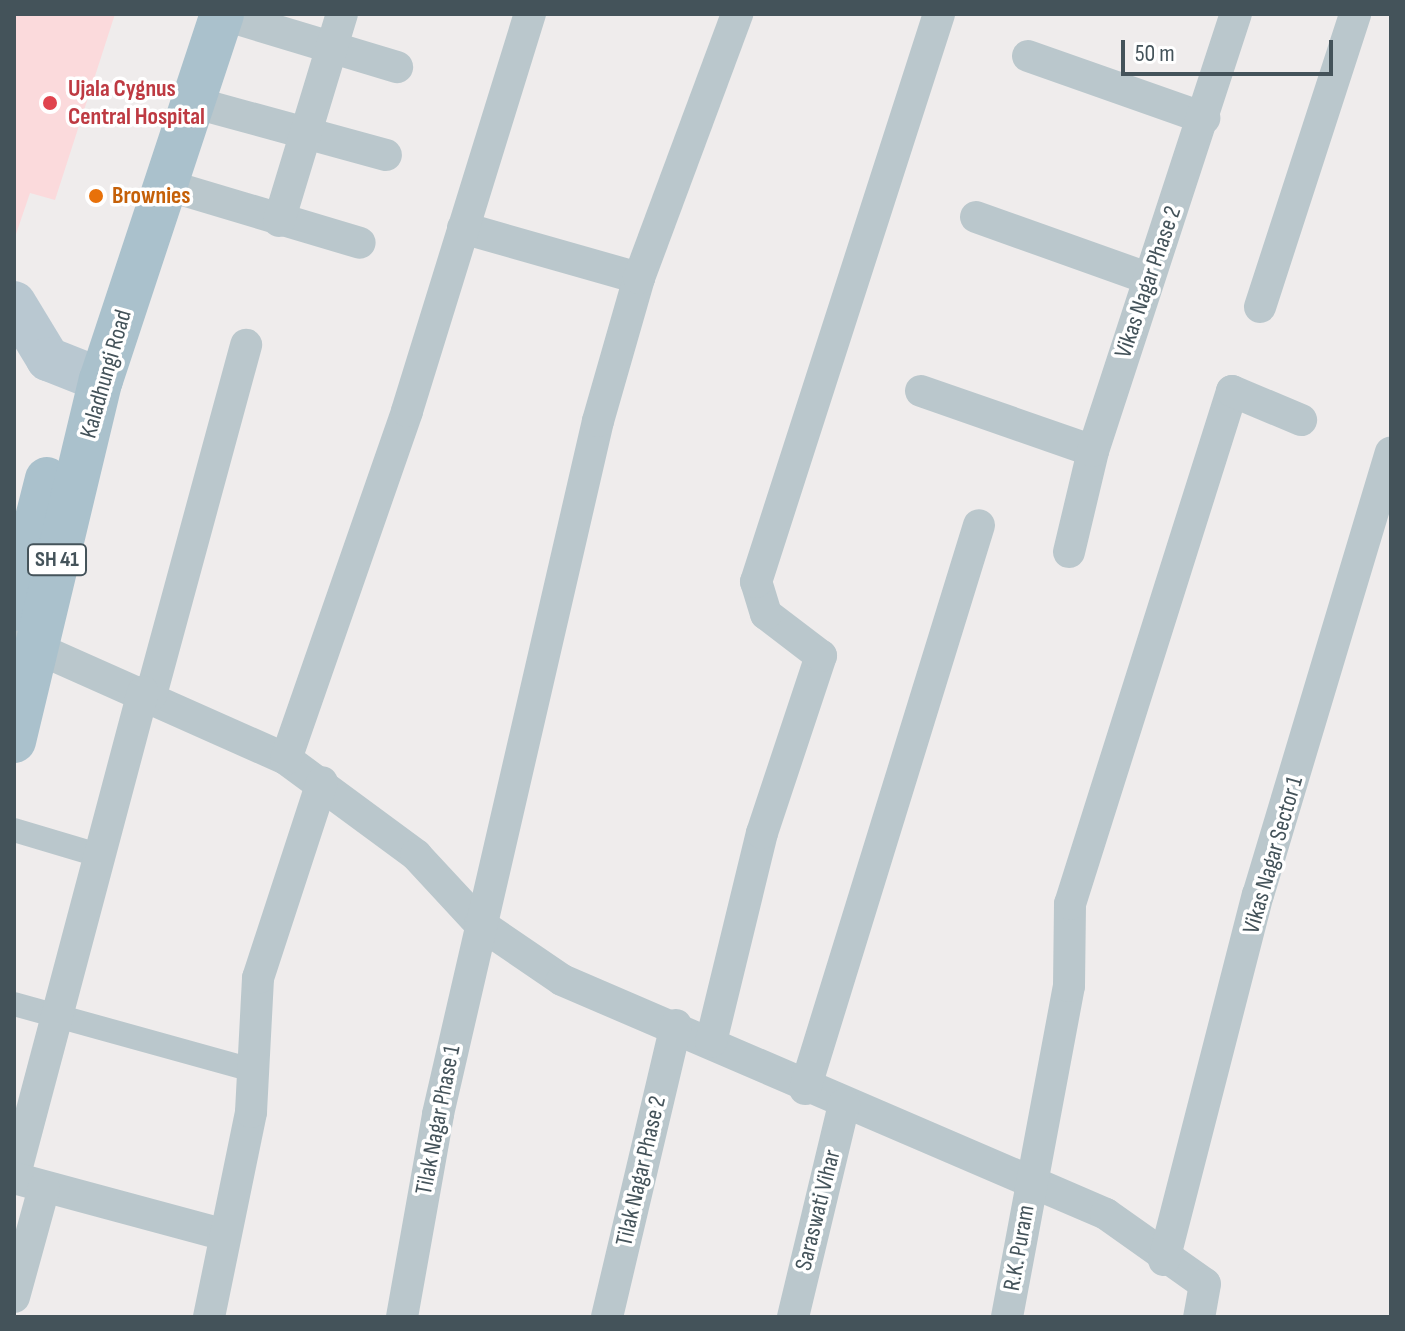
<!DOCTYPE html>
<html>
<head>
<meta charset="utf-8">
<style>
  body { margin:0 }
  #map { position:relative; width:1405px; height:1331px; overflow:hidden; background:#efecec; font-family:"Sofia Sans Condensed",sans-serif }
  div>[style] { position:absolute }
  .medical>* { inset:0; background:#fbdadc }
  .pedestrian>* { height:24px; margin:-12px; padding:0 12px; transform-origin:12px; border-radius:12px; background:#bac7cc }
  .minor>* { height:32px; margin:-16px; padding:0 16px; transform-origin:16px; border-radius:16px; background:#bac7cc }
  .secondary>* { height:44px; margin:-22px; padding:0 22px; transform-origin:22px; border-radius:22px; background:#b9c8d1 }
  .primary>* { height:44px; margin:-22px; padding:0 22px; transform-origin:22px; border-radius:22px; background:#aac1cc }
  .dots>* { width:22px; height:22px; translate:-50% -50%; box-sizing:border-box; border:4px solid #fff; border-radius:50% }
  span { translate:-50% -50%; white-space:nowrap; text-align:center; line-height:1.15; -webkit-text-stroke:7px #fff; paint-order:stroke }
  .shield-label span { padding:2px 6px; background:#fff; border:2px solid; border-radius:6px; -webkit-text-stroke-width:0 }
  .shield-label { font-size:22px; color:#44535a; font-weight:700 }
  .health-label { font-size:24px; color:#be3a42; font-weight:700 }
  .left { translate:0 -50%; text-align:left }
  .food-label { font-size:24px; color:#c56008; font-weight:700 }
  .street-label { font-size:24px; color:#44535a }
  .frame { position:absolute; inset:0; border:16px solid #44535a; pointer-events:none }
  .scale { position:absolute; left:1121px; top:40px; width:212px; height:36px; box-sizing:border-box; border:4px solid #44535a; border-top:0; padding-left:10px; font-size:24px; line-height:28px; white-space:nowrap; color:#44535a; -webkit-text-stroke:6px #fff; paint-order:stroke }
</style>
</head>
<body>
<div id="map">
  <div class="medical">
    <i style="clip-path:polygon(14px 14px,115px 14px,55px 200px,30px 193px,14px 240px)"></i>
  </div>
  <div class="pedestrian">
    <i style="left:14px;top:830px;width:91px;rotate:16.6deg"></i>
    <i style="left:14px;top:1004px;width:250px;rotate:15.5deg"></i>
  </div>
  <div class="minor">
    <i style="left:221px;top:14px;width:184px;rotate:16.8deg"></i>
    <i style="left:1028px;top:56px;width:187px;rotate:19.4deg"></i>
    <i style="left:192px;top:102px;width:201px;rotate:15.3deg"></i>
    <i style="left:166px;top:185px;width:202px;rotate:16.6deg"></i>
    <i style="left:976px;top:217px;width:182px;rotate:19.6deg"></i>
    <i style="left:279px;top:221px;width:216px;rotate:-73.1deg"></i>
    <i style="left:463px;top:228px;width:183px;rotate:15.9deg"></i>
    <i style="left:1260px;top:307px;width:308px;rotate:-72deg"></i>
    <i style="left:921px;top:391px;width:182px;rotate:19.2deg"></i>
    <i style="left:1069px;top:552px;width:104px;rotate:-76.6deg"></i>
    <i style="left:1093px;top:451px;width:460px;rotate:-71.9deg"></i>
    <i style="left:14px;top:638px;width:298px;rotate:24deg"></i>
    <i style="left:286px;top:759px;width:162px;rotate:36.4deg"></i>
    <i style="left:416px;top:855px;width:94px;rotate:47.2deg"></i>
    <i style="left:480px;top:924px;width:99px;rotate:34.3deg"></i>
    <i style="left:562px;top:980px;width:592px;rotate:23.27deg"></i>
    <i style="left:1106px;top:1214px;width:121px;rotate:35.3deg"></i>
    <i style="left:1205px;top:1284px;width:34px;rotate:100deg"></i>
    <i style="left:151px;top:695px;width:363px;rotate:-74.8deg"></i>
    <i style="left:286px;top:759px;width:368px;rotate:-70.8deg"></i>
    <i style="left:407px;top:411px;width:416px;rotate:-72.8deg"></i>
    <i style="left:711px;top:1042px;width:215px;rotate:-76.3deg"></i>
    <i style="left:762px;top:833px;width:187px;rotate:-71.6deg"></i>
    <i style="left:821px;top:656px;width:69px;rotate:-142.6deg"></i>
    <i style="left:766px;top:614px;width:34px;rotate:-107deg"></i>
    <i style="left:756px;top:582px;width:597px;rotate:-72.14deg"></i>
    <i style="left:805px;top:1089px;width:590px;rotate:-72.85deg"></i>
    <i style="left:14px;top:1178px;width:503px;rotate:-75.13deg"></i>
    <i style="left:14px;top:1178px;width:215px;rotate:15.1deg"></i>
    <i style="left:1164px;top:1260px;width:377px;rotate:-75.6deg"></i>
    <i style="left:1258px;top:895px;width:462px;rotate:-73.3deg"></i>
    <i style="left:14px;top:1297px;width:113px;rotate:-74.6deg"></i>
    <i style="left:209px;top:1317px;width:209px;rotate:-78.4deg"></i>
    <i style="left:251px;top:1112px;width:134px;rotate:-87deg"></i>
    <i style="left:258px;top:978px;width:206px;rotate:-71.9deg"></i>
    <i style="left:402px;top:1317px;width:206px;rotate:-79.9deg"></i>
    <i style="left:438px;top:1114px;width:711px;rotate:-77deg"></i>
    <i style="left:598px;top:421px;width:149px;rotate:-74deg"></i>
    <i style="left:639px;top:278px;width:282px;rotate:-69.6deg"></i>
    <i style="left:607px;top:1317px;width:300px;rotate:-76.7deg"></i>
    <i style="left:793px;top:1317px;width:219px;rotate:-76.5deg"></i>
    <i style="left:1007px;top:1317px;width:337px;rotate:-79.4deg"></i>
    <i style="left:1069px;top:986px;width:82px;rotate:-89.3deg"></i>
    <i style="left:1070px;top:904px;width:538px;rotate:-72.47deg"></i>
    <i style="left:1232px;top:391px;width:75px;rotate:22.8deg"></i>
  </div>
  <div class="secondary">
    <i style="left:14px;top:303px;width:66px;rotate:58.7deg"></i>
    <i style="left:48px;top:359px;width:57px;rotate:21.6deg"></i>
  </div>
  <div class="primary">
    <i style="left:14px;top:609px;width:134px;rotate:-75.8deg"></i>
    <i style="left:14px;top:741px;width:371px;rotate:-76.5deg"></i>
    <i style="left:101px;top:380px;width:385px;rotate:-71.7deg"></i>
  </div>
  <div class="dots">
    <i style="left:50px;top:103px;background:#e0444e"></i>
    <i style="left:96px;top:196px;background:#e8710a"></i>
  </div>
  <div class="shield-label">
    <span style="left:57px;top:560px">SH 41</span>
  </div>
  <div class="health-label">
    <span class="left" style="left:68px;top:103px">Ujala Cygnus<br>Central Hospital</span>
  </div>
  <div class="food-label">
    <span class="left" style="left:112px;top:196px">Brownies</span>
  </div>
  <div class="street-label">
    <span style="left:1148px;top:282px;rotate:-71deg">Vikas Nagar Phase 2</span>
    <span style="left:106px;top:374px;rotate:-74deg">Kaladhungi Road</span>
    <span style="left:1273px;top:855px;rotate:-74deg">Vikas Nagar Sector 1</span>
    <span style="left:438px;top:1120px;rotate:-79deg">Tilak Nagar Phase 1</span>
    <span style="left:641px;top:1171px;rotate:-77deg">Tilak Nagar Phase 2</span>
    <span style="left:818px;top:1210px;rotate:-76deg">Saraswati Vihar</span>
    <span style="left:1019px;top:1248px;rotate:-80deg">R.K. Puram</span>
  </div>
  <div class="frame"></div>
  <div class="scale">50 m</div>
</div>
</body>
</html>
